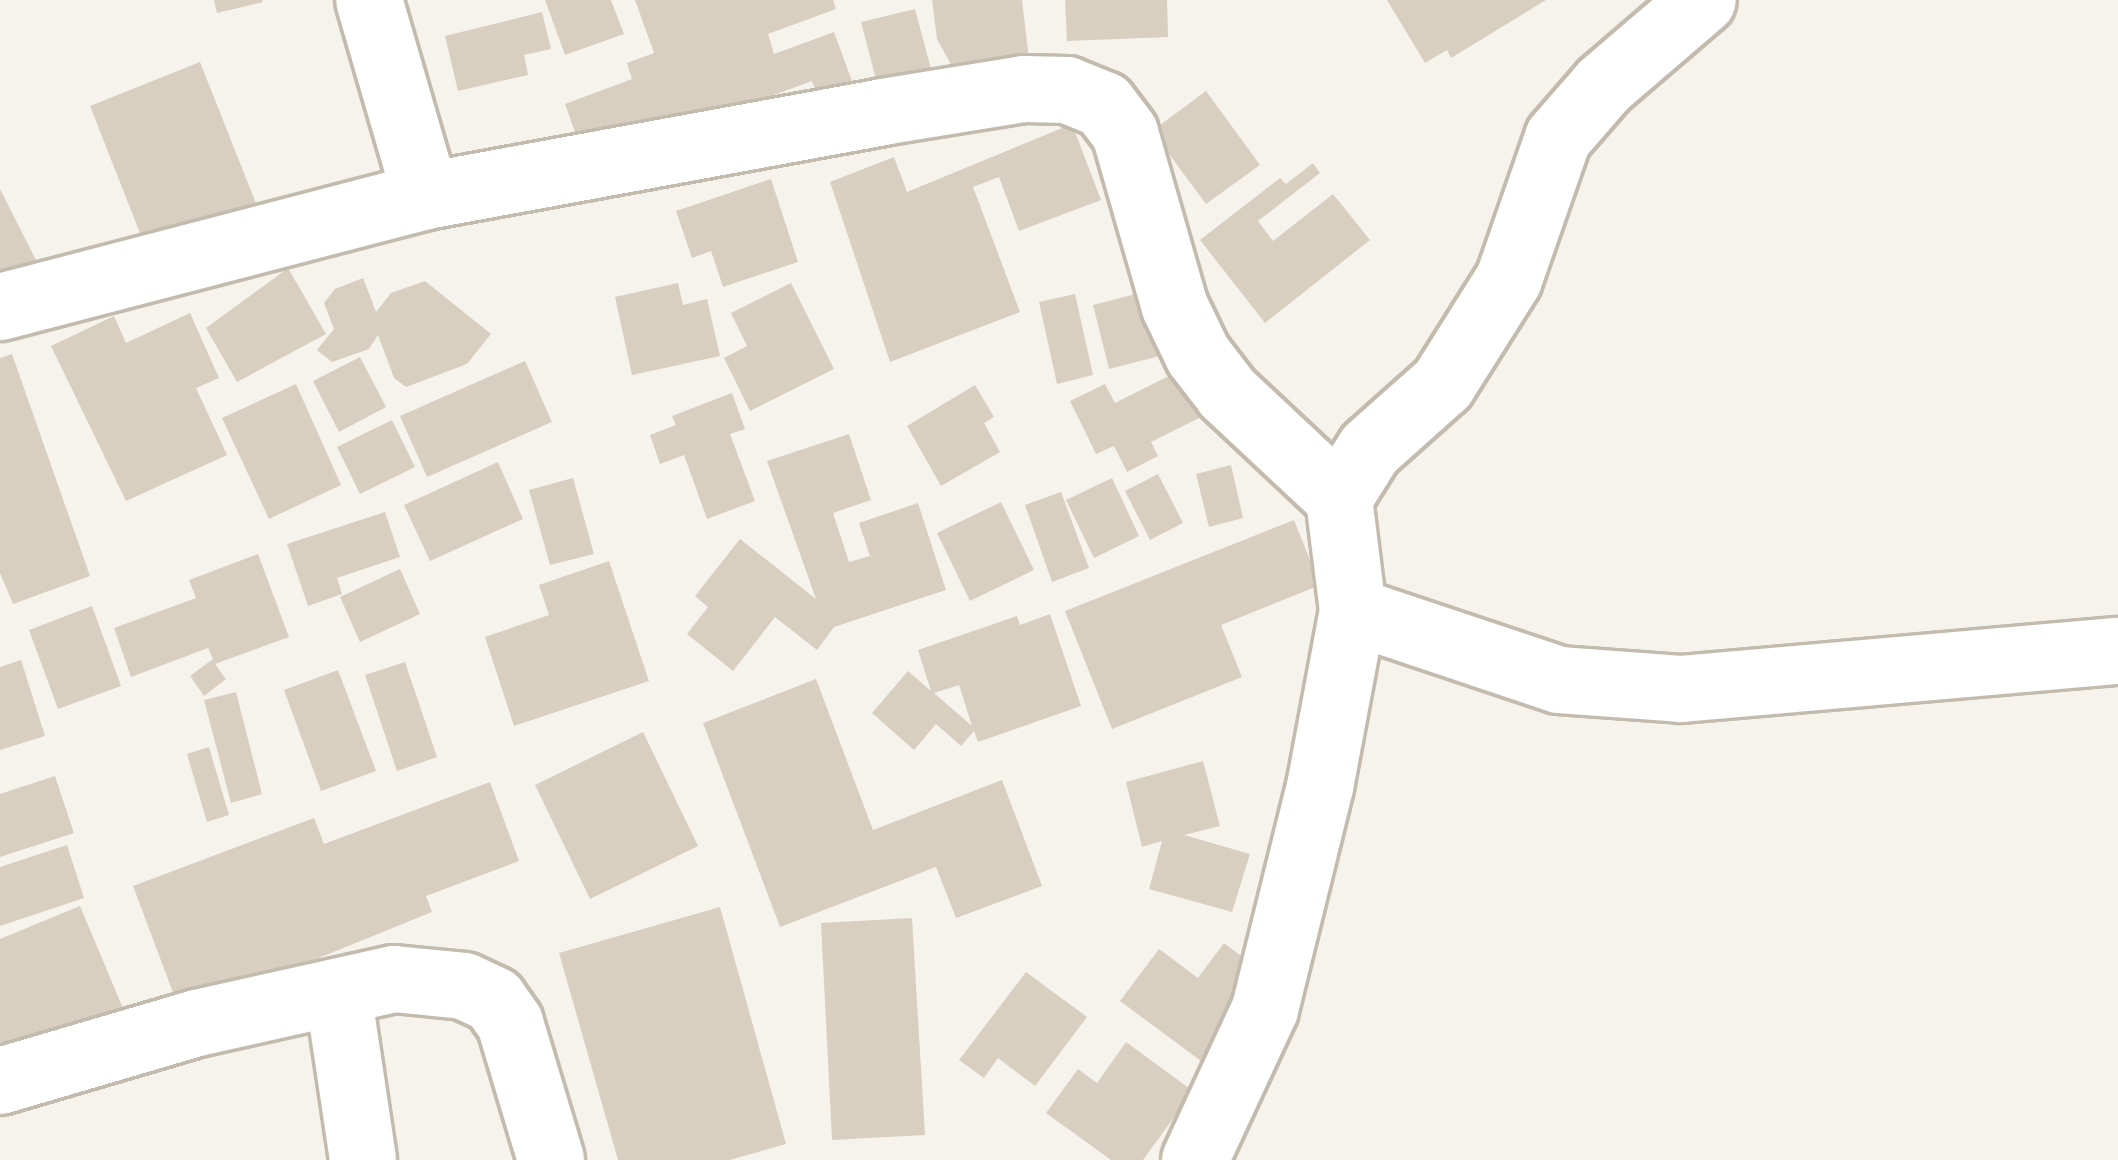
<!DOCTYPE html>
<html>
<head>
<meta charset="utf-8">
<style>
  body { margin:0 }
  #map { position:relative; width:2118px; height:1160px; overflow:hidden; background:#f6f3ec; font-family:Barlow,sans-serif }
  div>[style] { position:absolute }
  .building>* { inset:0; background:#d8cfc1 }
  .roads { filter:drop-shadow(3px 0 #c2bbae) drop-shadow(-3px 0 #c2bbae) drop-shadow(0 3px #c2bbae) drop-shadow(0 -3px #c2bbae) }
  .minor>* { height:66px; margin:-33px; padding:0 33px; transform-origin:33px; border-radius:33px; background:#fff }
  span { translate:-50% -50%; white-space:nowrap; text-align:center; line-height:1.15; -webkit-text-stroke:9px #fff; paint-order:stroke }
</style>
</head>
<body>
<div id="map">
  <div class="building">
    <i style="clip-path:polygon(214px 0,262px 0,263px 2px,217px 13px)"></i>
    <i style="clip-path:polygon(545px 0,611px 0,624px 34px,565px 55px)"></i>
    <i style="clip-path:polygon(635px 0,833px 0,836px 9px,768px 34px,774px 54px,834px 32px,859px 100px,824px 114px,812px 81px,586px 163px,565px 104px,632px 79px,627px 63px,654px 53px)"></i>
    <i style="clip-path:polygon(932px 0,1022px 0,1029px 60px,954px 70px,937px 39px)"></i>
    <i style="clip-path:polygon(1065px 0,1167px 0,1168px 37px,1067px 41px)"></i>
    <i style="clip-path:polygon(1387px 0,1546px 0,1451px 58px,1447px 50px,1425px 63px)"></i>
    <i style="clip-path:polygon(915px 9px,931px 69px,877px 83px,861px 22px)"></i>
    <i style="clip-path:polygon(542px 12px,551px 49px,524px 55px,528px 75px,458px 91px,445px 36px)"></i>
    <i style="clip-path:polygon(200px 62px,259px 211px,149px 256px,90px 106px)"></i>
    <i style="clip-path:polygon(1206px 91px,1260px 165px,1206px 204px,1152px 131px)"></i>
    <i style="clip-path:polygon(1072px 124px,1101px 200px,1019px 231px,999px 177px,973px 187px,1020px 312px,890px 362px,830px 182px,894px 157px,907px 192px)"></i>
    <i style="clip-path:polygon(1313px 163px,1320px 173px,1258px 221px,1273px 241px,1333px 194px,1370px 240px,1265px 323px,1200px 240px,1280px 178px,1286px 184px)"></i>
    <i style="clip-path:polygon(771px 179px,798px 262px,723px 287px,711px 251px,692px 258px,676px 211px)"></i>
    <i style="clip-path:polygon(0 189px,38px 264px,0 284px)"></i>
    <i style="clip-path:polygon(288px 268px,326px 334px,237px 382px,206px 328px)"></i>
    <i style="clip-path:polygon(363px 278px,376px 312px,391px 293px,425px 281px,491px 334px,467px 364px,406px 387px,394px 378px,378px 335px,369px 349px,332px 362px,317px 350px,334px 329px,324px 303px,335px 289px)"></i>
    <i style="clip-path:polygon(678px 283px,683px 305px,707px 299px,720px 356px,632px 375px,615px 297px)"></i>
    <i style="clip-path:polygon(791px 283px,834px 369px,750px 411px,724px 358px,747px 346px,731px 313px)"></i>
    <i style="clip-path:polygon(1167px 286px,1183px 350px,1109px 369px,1093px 305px)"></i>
    <i style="clip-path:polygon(1075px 294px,1093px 375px,1057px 384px,1039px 302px)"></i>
    <i style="clip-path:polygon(190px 313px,219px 378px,196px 388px,227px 455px,126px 501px,51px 346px,114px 316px,126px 343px)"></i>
    <i style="clip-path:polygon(12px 354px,90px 576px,13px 604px,0 573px,0 358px)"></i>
    <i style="clip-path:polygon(360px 357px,386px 407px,339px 432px,313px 381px)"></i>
    <i style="clip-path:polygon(525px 361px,552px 422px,427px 477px,400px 416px)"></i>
    <i style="clip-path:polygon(1187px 367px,1209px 413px,1151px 442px,1158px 456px,1127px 472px,1114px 446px,1096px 454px,1070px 401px,1105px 384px,1115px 403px)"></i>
    <i style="clip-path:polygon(296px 384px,341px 485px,269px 519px,222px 418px)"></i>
    <i style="clip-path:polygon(975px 385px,994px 417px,984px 423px,1000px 452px,941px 486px,907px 426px)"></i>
    <i style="clip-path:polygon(732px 393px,745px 429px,730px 434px,755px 501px,707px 519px,684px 455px,660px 464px,650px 435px,676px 425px,672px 416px)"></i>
    <i style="clip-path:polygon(392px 420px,415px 467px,360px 494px,337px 447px)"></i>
    <i style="clip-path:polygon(849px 434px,871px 500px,833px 513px,849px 562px,870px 556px,859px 523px,918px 503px,946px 590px,834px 627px,817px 650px,775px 617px,733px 671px,687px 634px,708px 607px,695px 596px,740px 539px,816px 599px,767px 461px)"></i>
    <i style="clip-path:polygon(498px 462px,523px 519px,430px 561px,404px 505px)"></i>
    <i style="clip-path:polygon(1231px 465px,1243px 518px,1209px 527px,1196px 474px)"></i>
    <i style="clip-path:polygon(1158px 474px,1183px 523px,1150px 540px,1125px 491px)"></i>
    <i style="clip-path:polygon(573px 478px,594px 554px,550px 565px,529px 490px)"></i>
    <i style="clip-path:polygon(1112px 478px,1139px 536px,1094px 558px,1066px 500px)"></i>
    <i style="clip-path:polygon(1061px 492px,1089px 568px,1052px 582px,1025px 505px)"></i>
    <i style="clip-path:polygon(1001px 502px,1034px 570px,970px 601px,937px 533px)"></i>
    <i style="clip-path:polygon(385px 512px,400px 557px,337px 578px,342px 594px,308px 606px,287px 544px)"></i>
    <i style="clip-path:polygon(1294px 520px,1320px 585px,1221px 625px,1242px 677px,1112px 729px,1065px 611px)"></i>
    <i style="clip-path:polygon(258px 554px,289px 637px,215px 664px,226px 679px,204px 696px,190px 676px,213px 659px,208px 648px,131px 677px,114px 628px,196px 598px,189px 580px)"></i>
    <i style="clip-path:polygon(609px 561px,649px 681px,514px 726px,485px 637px,549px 615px,539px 585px)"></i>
    <i style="clip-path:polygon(400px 569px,420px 614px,360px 642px,340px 597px)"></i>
    <i style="clip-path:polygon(92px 606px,121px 686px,58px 709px,29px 630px)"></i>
    <i style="clip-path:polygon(evenodd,1050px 614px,1081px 706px,978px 742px,974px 731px,961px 746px,936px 724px,914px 750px,872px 713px,908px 671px,931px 691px,918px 650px,1017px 616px,1020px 625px,1050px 614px,959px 685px,972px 726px,934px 693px,959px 685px)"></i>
    <i style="clip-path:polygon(21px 660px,45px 736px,0 750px,0 667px)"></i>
    <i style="clip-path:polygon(405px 662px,437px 757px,397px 771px,365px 675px)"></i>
    <i style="clip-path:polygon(338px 670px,376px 771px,321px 791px,284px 690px)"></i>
    <i style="clip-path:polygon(816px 679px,873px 830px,1002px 780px,1042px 886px,956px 918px,936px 867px,780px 927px,703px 723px)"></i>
    <i style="clip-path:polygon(236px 692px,262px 794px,231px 803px,204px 700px)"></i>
    <i style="clip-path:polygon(643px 732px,698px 846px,590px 899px,535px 785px)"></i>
    <i style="clip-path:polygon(209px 747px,229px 815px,207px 822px,187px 754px)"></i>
    <i style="clip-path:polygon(1203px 761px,1220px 826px,1184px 835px,1250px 854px,1232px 912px,1149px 889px,1162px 841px,1142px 847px,1126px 782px)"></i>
    <i style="clip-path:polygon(55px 776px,74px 833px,0 857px,0 794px)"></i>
    <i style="clip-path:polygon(490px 782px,519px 861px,426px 896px,432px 912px,181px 1014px,133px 886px,314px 818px,324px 844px)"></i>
    <i style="clip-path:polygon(67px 845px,84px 898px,0 926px,0 867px)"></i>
    <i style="clip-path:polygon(80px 906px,127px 1018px,0 1067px,0 939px)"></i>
    <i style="clip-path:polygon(720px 907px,786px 1144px,730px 1160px,618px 1160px,559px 953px)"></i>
    <i style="clip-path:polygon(912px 918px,925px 1135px,832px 1140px,821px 923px)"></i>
    <i style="clip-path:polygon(1224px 943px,1266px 975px,1201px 1061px,1120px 1001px,1159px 949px,1198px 978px)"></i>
    <i style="clip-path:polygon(1026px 972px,1087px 1017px,1035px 1086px,998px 1058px,984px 1078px,959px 1060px)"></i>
    <i style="clip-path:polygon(1126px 1042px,1193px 1091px,1143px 1160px,1111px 1160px,1046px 1113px,1078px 1069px,1097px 1083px)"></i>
  </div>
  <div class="roads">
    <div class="minor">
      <i style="left:426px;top:196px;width:464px;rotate:-10.4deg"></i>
      <i style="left:882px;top:112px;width:144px;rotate:-9.2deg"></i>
      <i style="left:1024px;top:89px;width:43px;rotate:1.3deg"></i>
      <i style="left:1067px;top:90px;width:40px;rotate:22deg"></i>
      <i style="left:1104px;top:105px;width:35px;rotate:53deg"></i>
      <i style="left:1125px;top:133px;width:181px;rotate:74deg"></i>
      <i style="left:1175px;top:307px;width:53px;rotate:64.4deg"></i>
      <i style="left:1198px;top:355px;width:49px;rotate:52.4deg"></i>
      <i style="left:1228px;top:394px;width:152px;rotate:43.1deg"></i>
      <i style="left:0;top:307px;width:440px;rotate:-14.6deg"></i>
      <i style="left:426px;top:196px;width:204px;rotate:-106.2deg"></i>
      <i style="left:1353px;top:611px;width:217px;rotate:18.5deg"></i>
      <i style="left:1559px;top:680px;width:122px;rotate:4.2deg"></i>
      <i style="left:1681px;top:689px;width:439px;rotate:-5deg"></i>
      <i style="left:338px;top:992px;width:170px;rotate:81.5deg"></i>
      <i style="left:0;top:1081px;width:205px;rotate:-16.4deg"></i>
      <i style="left:197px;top:1023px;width:202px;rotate:-12.6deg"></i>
      <i style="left:394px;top:979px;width:70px;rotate:5.7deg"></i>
      <i style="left:464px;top:986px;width:33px;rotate:25deg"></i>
      <i style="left:494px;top:1000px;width:28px;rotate:55deg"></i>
      <i style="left:510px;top:1023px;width:143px;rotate:73.3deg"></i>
      <i style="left:1195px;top:1160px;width:166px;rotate:-65.1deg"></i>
      <i style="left:1265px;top:1009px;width:229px;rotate:-76.1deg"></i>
      <i style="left:1320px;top:787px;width:179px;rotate:-79.4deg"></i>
      <i style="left:1353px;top:611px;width:114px;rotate:-97.1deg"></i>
      <i style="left:1339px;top:498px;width:58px;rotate:-57.7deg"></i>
      <i style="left:1370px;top:449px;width:98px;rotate:-41.7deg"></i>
      <i style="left:1443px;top:384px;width:124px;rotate:-57.8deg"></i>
      <i style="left:1509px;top:279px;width:149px;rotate:-70.8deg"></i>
      <i style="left:1558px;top:138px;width:70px;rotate:-49deg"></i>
      <i style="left:1604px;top:85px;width:130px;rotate:-40.6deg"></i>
    </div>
  </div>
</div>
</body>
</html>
